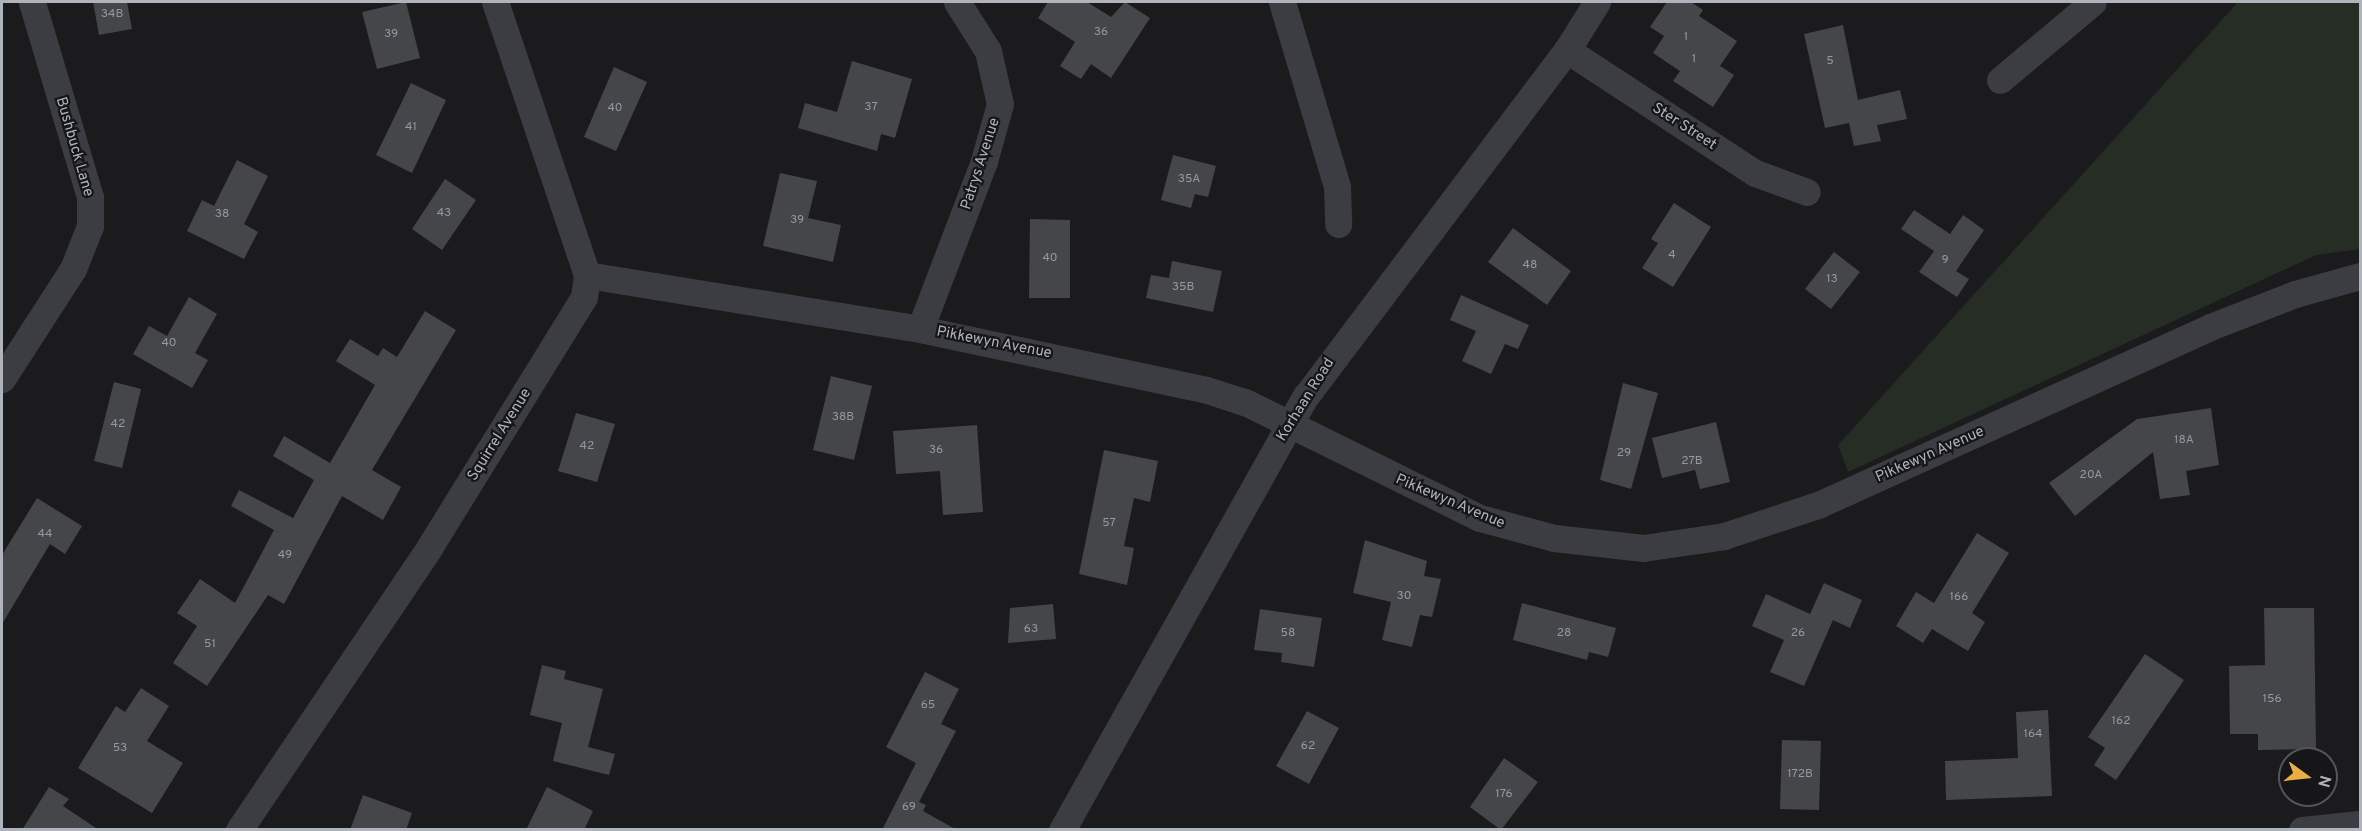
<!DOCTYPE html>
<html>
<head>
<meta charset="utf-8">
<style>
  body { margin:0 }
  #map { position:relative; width:2362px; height:831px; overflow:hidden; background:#1b1b1d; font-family:Overpass,sans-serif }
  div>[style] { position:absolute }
  .green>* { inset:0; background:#252d25 }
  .building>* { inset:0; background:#45464a }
  .street>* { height:27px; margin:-13.5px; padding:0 13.5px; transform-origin:13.5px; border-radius:13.5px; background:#3c3d42 }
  span { translate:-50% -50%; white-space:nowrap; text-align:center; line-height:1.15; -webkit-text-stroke:4.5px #161618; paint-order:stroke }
  .number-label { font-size:12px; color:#9498a0 }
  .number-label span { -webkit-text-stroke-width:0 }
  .street-label { font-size:15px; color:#aeb3bc }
  .frame { position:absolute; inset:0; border:3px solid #aeb3bc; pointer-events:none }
  .north { position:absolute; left:2278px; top:747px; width:60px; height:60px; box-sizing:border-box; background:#161618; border:2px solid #53555a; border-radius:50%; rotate:105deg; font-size:16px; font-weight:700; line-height:24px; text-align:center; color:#aeb3bc }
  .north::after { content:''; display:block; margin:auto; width:21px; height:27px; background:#eaae45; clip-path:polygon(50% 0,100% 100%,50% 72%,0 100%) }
</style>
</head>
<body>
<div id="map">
  <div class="green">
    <i style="clip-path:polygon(2238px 2px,2360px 2px,2360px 249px,2316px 255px,1848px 472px,1838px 445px)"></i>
  </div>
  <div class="building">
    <i style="clip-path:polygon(93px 2px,127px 2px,132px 29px,99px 35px)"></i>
    <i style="clip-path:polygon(406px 2px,420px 58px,377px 69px,362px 12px)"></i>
    <i style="clip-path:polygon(1048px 2px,1087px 2px,1111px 17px,1125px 2px,1150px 18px,1111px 78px,1091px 64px,1081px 79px,1060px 66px,1075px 42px,1038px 18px)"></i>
    <i style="clip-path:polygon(1667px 2px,1691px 2px,1703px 10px,1699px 16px,1737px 41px,1720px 66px,1734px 75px,1713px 107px,1673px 81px,1680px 71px,1653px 53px,1664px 36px,1650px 27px)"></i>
    <i style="clip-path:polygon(1843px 25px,1858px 100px,1900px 90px,1907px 119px,1877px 125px,1881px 141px,1854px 146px,1849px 123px,1825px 128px,1804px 34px)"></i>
    <i style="clip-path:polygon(852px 61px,912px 79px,895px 138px,881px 134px,877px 151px,798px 128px,805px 103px,837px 112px)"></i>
    <i style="clip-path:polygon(614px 67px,647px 82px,616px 151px,584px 137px)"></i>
    <i style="clip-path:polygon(411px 83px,446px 100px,412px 173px,376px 155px)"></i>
    <i style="clip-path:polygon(1173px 155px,1216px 166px,1208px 197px,1195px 194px,1191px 208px,1161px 200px)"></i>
    <i style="clip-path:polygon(237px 160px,268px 176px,244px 224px,258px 232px,244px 259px,187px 231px,202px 200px,214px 206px)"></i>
    <i style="clip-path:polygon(780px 173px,817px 181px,808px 218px,841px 225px,833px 262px,763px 246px)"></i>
    <i style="clip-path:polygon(445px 179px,476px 200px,442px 250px,412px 229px)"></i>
    <i style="clip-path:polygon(1674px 203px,1711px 227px,1673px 287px,1642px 268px,1658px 243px,1651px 239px)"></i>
    <i style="clip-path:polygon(1914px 210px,1950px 234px,1963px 215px,1984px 230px,1956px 271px,1969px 279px,1957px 297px,1919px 272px,1934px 251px,1901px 229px)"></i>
    <i style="clip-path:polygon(1030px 219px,1070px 220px,1070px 298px,1029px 298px)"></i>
    <i style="clip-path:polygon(1513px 228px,1571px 271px,1547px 305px,1488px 262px)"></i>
    <i style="clip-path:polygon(1834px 252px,1860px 272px,1831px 309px,1805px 289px)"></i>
    <i style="clip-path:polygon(1172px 261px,1222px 271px,1213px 312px,1146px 298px,1151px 275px,1169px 278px)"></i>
    <i style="clip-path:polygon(1461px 295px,1529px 325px,1518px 349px,1505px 344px,1491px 374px,1462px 361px,1476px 331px,1450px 320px)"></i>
    <i style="clip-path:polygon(189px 297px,217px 314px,195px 353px,208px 360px,192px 388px,133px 354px,149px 326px,167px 336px)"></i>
    <i style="clip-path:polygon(425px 311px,456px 330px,372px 470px,401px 487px,383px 520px,342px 496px,284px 604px,268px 595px,207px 686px,173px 663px,197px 626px,177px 613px,200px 579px,235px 603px,274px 530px,231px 506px,239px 490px,293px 518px,314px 480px,273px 456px,284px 436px,330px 463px,375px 385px,336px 361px,350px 339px,378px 356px,383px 348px,397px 357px)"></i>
    <i style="clip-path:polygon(831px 376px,872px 386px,854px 460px,813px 450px)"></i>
    <i style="clip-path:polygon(114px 382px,141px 389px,122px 468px,94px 461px)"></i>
    <i style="clip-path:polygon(1623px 383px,1658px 393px,1631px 489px,1600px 480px)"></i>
    <i style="clip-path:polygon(2211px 408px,2219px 465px,2186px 471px,2190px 495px,2160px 499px,2153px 452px,2075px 516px,2049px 483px,2137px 419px)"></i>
    <i style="clip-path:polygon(576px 413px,615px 424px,597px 482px,558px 471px)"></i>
    <i style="clip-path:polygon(1716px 422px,1730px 482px,1700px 489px,1695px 470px,1662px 478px,1652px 438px)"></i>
    <i style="clip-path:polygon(977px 425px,983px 512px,943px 515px,940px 471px,896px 474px,893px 431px)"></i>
    <i style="clip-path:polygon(1104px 450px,1158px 461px,1150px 502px,1134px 498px,1124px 546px,1134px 548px,1127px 585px,1079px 574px)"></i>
    <i style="clip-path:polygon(37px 498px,82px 526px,65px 554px,50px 544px,2px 624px,2px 555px)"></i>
    <i style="clip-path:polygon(1977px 533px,2009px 553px,1972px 613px,1985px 622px,1968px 651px,1932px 629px,1923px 643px,1896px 626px,1916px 592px,1934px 603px)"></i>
    <i style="clip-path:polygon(1365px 540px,1427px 561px,1424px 576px,1441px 579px,1432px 617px,1420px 615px,1412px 647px,1382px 640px,1391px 602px,1353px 593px)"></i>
    <i style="clip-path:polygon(1824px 583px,1862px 600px,1850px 628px,1833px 620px,1804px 686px,1770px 672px,1784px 640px,1752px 626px,1766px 594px,1810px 614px)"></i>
    <i style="clip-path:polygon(1522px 603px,1616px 628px,1608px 657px,1589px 652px,1587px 660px,1513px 640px)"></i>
    <i style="clip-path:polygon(1053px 604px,1056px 639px,1008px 643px,1010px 608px)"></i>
    <i style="clip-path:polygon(2264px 608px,2314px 608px,2316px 749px,2258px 750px,2258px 734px,2230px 734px,2229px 666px,2265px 665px)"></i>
    <i style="clip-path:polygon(1260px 609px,1322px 618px,1314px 667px,1281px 662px,1282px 653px,1254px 650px)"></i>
    <i style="clip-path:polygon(2145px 654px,2184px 680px,2116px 780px,2094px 765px,2105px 748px,2088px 737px)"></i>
    <i style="clip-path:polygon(542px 665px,566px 671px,564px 679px,603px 689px,588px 747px,615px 754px,609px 775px,553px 761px,562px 723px,530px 715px)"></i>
    <i style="clip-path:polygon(925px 672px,959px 689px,941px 724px,956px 731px,919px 802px,926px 805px,923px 811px,957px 830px,882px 830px,916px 763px,886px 747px)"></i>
    <i style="clip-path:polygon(141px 688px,169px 706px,147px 741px,183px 763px,152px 813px,78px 768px,116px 706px,125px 712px)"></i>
    <i style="clip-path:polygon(2048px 710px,2052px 796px,1946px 800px,1945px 761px,2018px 758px,2016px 712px)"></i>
    <i style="clip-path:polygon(1307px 711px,1339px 728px,1309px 784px,1276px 766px)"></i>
    <i style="clip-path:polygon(1782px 740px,1821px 741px,1819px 810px,1780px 809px)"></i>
    <i style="clip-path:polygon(1504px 758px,1538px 782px,1501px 830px,1470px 807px)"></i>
    <i style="clip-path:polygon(49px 787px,69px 799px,63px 806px,99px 830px,22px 830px)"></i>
    <i style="clip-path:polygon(547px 787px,593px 811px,584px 830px,526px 830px)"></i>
    <i style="clip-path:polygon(363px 795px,412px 813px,406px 830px,350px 830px)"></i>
  </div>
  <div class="street">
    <i style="left:1282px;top:2px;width:193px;rotate:73.4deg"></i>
    <i style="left:1337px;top:187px;width:37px;rotate:88deg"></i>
    <i style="left:1567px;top:50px;width:225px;rotate:33.2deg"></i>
    <i style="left:1755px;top:173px;width:55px;rotate:20.1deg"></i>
    <i style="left:2000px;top:80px;width:121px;rotate:-40deg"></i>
    <i style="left:587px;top:275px;width:337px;rotate:9.2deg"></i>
    <i style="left:920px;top:329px;width:293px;rotate:12deg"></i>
    <i style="left:1207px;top:390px;width:40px;rotate:18deg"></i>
    <i style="left:1245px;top:402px;width:262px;rotate:26.3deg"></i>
    <i style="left:1480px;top:518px;width:77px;rotate:15.1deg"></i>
    <i style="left:1554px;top:538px;width:90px;rotate:6.4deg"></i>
    <i style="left:1643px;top:548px;width:82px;rotate:-8.4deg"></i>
    <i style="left:1724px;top:536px;width:99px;rotate:-18.3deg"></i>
    <i style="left:1818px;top:505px;width:431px;rotate:-24.4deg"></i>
    <i style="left:2210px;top:327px;width:91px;rotate:-21.2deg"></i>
    <i style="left:2295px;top:294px;width:67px;rotate:-15.5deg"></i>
    <i style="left:920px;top:329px;width:180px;rotate:-69.1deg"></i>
    <i style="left:984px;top:161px;width:59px;rotate:-74.3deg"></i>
    <i style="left:1000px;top:104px;width:54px;rotate:-102.8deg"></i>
    <i style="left:988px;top:51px;width:58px;rotate:-122.3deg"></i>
    <i style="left:2px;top:379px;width:131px;rotate:-57.2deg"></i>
    <i style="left:73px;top:269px;width:46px;rotate:-68.4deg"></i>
    <i style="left:90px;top:226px;width:29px;rotate:-90deg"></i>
    <i style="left:90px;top:197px;width:203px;rotate:-106.6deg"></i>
    <i style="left:239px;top:830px;width:340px;rotate:-56deg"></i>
    <i style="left:429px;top:548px;width:295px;rotate:-58.3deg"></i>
    <i style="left:584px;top:297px;width:22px;rotate:-82deg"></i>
    <i style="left:587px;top:275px;width:288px;rotate:-108.6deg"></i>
    <i style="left:1062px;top:830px;width:498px;rotate:-60.7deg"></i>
    <i style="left:1306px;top:396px;width:433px;rotate:-53deg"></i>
    <i style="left:1567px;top:50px;width:57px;rotate:-58deg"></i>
    <i style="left:2302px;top:830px;width:58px;rotate:-5.9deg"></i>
  </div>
  <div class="number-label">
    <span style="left:112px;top:15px">34B</span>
    <span style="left:1101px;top:33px">36</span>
    <span style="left:391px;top:35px">39</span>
    <span style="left:1686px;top:38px">1</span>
    <span style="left:1694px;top:60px">1</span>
    <span style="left:1830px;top:62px">5</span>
    <span style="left:871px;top:108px">37</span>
    <span style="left:615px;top:109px">40</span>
    <span style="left:411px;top:128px">41</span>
    <span style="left:1189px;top:180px">35A</span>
    <span style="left:444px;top:214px">43</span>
    <span style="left:222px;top:215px">38</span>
    <span style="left:797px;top:221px">39</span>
    <span style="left:1672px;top:256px">4</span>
    <span style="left:1050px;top:259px">40</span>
    <span style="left:1945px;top:261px">9</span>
    <span style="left:1530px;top:266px">48</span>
    <span style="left:1832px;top:280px">13</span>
    <span style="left:1183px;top:288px">35B</span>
    <span style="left:169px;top:344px">40</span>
    <span style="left:843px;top:418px">38B</span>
    <span style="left:118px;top:425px">42</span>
    <span style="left:2184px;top:441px">18A</span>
    <span style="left:587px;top:447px">42</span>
    <span style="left:936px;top:451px">36</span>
    <span style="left:1624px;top:454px">29</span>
    <span style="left:1692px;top:462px">27B</span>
    <span style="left:2091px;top:476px">20A</span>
    <span style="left:1109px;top:524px">57</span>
    <span style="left:45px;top:535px">44</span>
    <span style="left:285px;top:556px">49</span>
    <span style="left:1404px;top:597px">30</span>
    <span style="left:1959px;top:598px">166</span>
    <span style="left:1031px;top:630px">63</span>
    <span style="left:1288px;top:634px">58</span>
    <span style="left:1564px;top:634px">28</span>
    <span style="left:1798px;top:634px">26</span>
    <span style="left:210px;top:645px">51</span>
    <span style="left:2272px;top:700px">156</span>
    <span style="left:928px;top:706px">65</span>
    <span style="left:2121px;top:722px">162</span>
    <span style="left:2033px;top:735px">164</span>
    <span style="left:1308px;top:747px">62</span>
    <span style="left:120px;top:749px">53</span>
    <span style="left:1800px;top:775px">172B</span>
    <span style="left:1504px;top:795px">176</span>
    <span style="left:909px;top:808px">69</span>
  </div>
  <div class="street-label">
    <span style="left:1684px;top:127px;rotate:33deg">Ster Street</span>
    <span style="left:74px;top:147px;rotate:74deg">Bushbuck Lane</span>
    <span style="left:981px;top:164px;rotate:-72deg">Patrys Avenue</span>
    <span style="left:994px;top:343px;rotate:11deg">Pikkewyn Avenue</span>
    <span style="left:1306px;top:400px;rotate:-58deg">Korhaan Road</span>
    <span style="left:500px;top:435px;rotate:-58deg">Squirrel Avenue</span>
    <span style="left:1930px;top:455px;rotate:-24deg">Pikkewyn Avenue</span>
    <span style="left:1450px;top:502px;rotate:23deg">Pikkewyn Avenue</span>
  </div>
  <div class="frame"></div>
  <div class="north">N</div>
</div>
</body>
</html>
